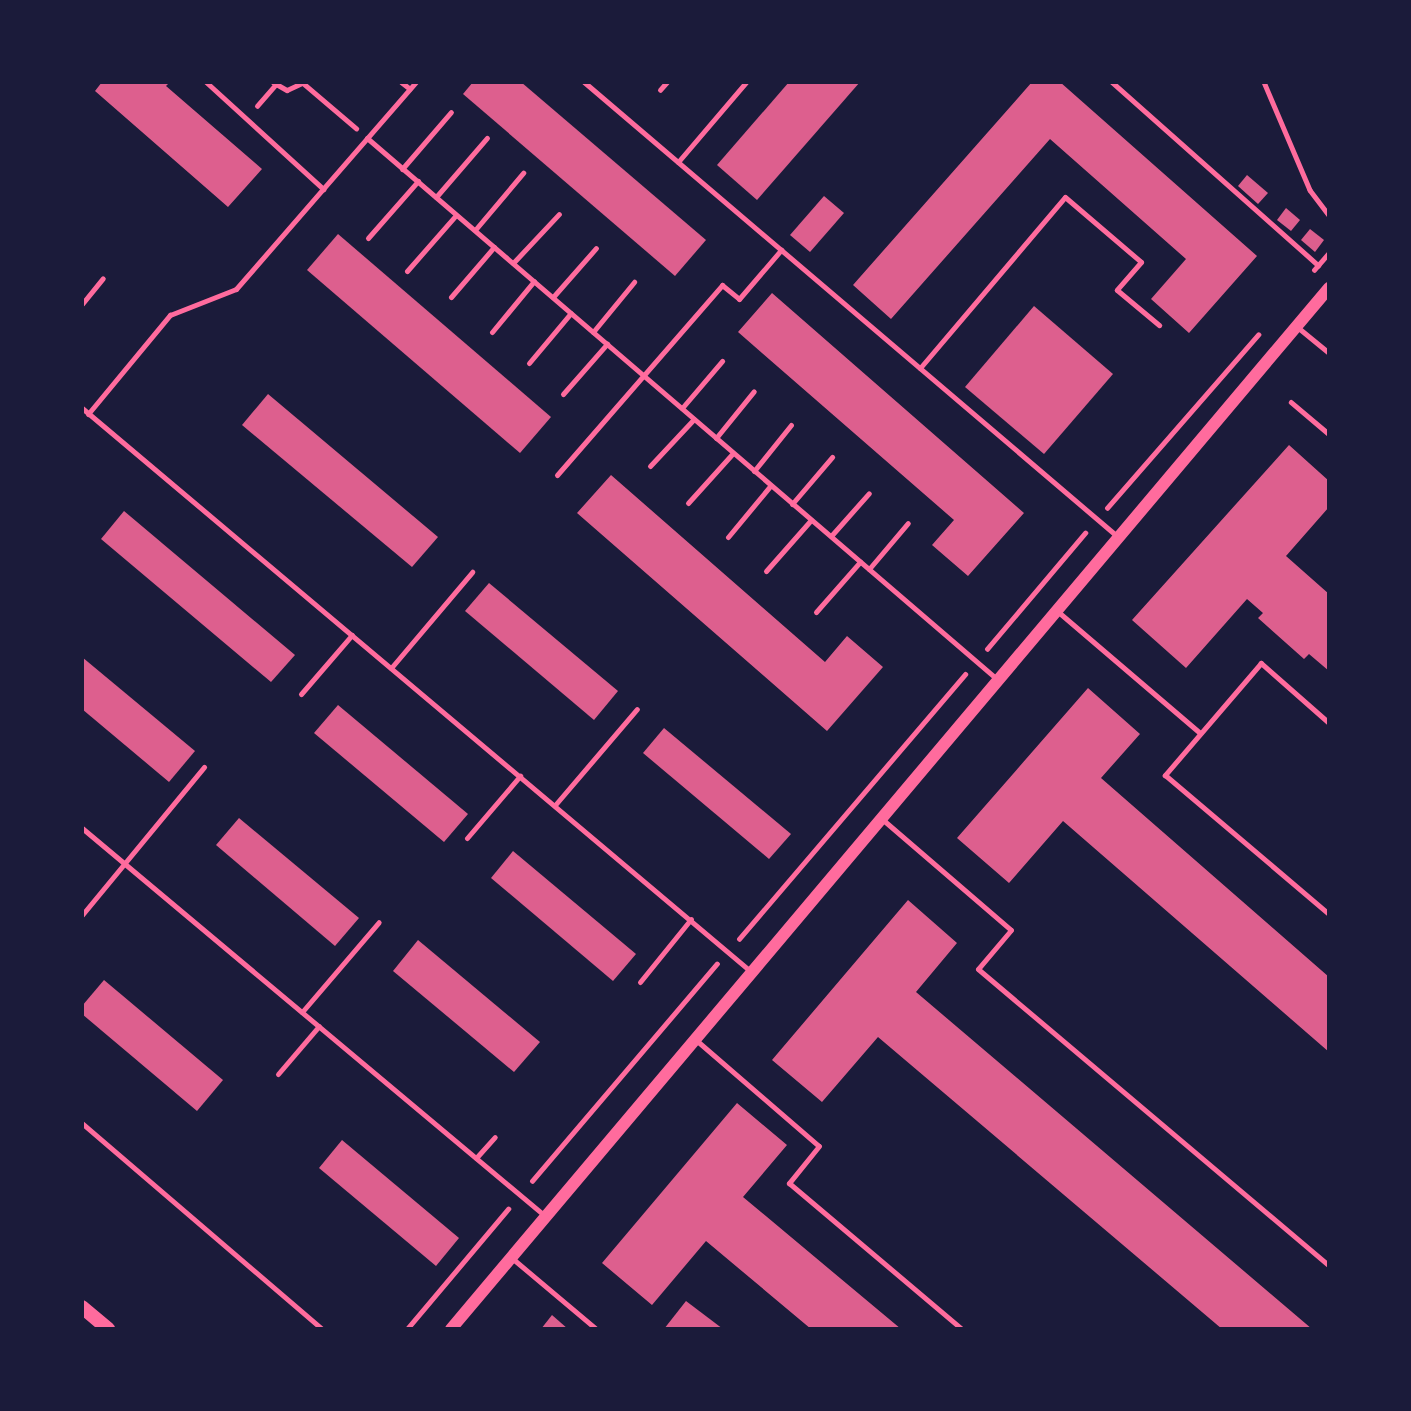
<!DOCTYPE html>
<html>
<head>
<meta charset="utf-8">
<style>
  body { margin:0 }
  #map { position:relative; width:1411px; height:1411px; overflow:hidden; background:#1b1b3a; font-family:"Alegreya Sans",sans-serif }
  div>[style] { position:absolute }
  .building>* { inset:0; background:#dd5f8e }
  .path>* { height:4.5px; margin:-2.25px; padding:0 2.25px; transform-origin:2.25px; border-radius:2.25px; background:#ff6b9d }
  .service>* { height:5px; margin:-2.5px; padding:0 2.5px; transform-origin:2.5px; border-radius:2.5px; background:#ff6b9d }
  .tertiary>* { height:12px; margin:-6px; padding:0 6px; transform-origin:6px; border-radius:6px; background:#ff6b9d }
  .secondary>* { height:14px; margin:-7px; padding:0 7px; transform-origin:7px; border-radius:7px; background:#ff6b9d }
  span { translate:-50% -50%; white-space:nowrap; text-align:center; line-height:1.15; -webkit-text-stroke:6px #1b1b3a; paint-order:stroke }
  .frame { position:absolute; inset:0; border:84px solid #1b1b3a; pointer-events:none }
</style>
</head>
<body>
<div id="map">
  <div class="building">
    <i style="clip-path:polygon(102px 82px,170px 82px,166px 86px,262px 169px,228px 207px,95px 91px)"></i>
    <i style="clip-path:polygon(473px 82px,521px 82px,706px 240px,675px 276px,463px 94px)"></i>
    <i style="clip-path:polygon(789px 82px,860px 82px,757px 200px,717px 165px)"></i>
    <i style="clip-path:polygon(1032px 82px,1060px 82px,1257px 256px,1189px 333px,1151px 299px,1186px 259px,1050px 139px,891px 319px,853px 285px)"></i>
    <i style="clip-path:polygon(1247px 175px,1268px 193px,1258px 204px,1238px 186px)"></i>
    <i style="clip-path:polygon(824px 196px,844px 213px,810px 252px,790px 235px)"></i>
    <i style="clip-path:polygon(1286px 208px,1300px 220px,1291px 231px,1277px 220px)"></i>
    <i style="clip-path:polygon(1310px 229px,1324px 240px,1315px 252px,1301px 240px)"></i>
    <i style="clip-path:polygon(338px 234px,551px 417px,520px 453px,307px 270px)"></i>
    <i style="clip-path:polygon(772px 293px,1024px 513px,968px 576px,932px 545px,954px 520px,738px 332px)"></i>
    <i style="clip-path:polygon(1034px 306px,1113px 374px,1044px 454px,965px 387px)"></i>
    <i style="clip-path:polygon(268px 394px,438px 537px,412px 567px,242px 425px)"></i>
    <i style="clip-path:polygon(1289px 445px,1329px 481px,1329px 507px,1286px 556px,1329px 594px,1329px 671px,1309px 654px,1304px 659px,1258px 618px,1263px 613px,1247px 599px,1186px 668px,1132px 620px)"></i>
    <i style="clip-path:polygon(611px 475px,825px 662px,847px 636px,883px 667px,827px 731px,577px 513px)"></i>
    <i style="clip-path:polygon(124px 511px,295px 655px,271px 682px,101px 539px)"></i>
    <i style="clip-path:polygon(489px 583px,618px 691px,594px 720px,465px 611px)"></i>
    <i style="clip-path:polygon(82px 657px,195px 751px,169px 782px,82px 709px)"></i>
    <i style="clip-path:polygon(1088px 688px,1140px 734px,1101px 778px,1329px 977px,1329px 1052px,1063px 821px,1009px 883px,957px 838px)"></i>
    <i style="clip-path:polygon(338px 705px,468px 814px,444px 842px,314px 733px)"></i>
    <i style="clip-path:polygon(664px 728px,791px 834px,769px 859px,643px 753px)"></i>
    <i style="clip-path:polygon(239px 818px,359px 918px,335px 946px,216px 845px)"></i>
    <i style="clip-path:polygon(513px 851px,636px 954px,613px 981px,491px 878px)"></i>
    <i style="clip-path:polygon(908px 900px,957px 943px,916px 992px,1312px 1329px,1222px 1329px,878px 1037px,822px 1102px,772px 1060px)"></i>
    <i style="clip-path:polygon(418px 940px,540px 1042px,514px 1072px,393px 971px)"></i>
    <i style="clip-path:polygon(104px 980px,223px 1080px,197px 1111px,82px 1014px,82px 1006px)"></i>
    <i style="clip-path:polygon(737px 1103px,787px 1145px,743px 1197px,901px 1329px,811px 1329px,706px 1241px,652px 1305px,602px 1263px)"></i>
    <i style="clip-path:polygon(342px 1140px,459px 1238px,436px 1266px,319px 1168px)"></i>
    <i style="clip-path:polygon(686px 1301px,723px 1329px,664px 1329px)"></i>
    <i style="clip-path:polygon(552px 1315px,568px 1329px,541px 1329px)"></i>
  </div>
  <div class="path">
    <i style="left:273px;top:82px;width:16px;rotate:30deg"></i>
    <i style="left:287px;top:90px;width:19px;rotate:-25deg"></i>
    <i style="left:1112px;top:82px;width:276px;rotate:41.6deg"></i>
    <i style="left:1264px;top:82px;width:117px;rotate:66.9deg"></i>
    <i style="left:1310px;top:190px;width:31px;rotate:53deg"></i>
    <i style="left:303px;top:83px;width:70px;rotate:40.3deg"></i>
    <i style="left:660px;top:90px;width:11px;rotate:-49deg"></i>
    <i style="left:257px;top:106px;width:28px;rotate:-49deg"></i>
    <i style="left:1314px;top:270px;width:23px;rotate:-49deg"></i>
    <i style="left:1291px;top:402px;width:50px;rotate:40.1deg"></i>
    <i style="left:1107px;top:508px;width:230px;rotate:-48.9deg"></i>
    <i style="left:987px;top:649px;width:152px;rotate:-49.8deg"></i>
    <i style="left:739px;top:939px;width:348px;rotate:-49.5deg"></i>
    <i style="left:82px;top:1123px;width:316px;rotate:40.6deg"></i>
    <i style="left:532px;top:1181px;width:285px;rotate:-49.6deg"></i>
    <i style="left:407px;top:1329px;width:157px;rotate:-49.9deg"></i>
  </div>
  <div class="service">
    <i style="left:206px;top:82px;width:159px;rotate:42.4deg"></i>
    <i style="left:401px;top:82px;width:11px;rotate:38deg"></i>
    <i style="left:584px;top:82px;width:702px;rotate:40.43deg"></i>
    <i style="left:367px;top:138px;width:832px;rotate:40.66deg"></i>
    <i style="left:678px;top:162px;width:105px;rotate:-49.6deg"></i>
    <i style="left:402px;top:169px;width:75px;rotate:-49.3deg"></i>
    <i style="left:436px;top:197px;width:78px;rotate:-49.2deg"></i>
    <i style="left:475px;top:230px;width:75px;rotate:-49.9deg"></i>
    <i style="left:368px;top:238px;width:76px;rotate:-48.7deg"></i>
    <i style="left:513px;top:263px;width:67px;rotate:-46.8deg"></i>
    <i style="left:407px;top:271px;width:74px;rotate:-48.8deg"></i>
    <i style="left:451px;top:297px;width:66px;rotate:-49.3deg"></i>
    <i style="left:553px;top:297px;width:65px;rotate:-48.7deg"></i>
    <i style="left:82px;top:304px;width:33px;rotate:-51deg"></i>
    <i style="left:1296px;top:326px;width:43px;rotate:39.3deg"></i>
    <i style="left:492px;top:332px;width:66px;rotate:-50.5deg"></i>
    <i style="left:593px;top:332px;width:65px;rotate:-50.6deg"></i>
    <i style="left:529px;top:363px;width:65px;rotate:-50deg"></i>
    <i style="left:920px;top:368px;width:224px;rotate:-49.7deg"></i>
    <i style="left:1065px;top:197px;width:100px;rotate:40.5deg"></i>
    <i style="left:1141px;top:262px;width:37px;rotate:131deg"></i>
    <i style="left:1117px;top:290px;width:55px;rotate:39.8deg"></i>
    <i style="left:563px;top:394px;width:67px;rotate:-48.7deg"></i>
    <i style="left:82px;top:408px;width:874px;rotate:40.12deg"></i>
    <i style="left:682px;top:408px;width:62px;rotate:-49.6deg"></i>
    <i style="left:88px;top:414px;width:129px;rotate:-50.4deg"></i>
    <i style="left:170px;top:315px;width:71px;rotate:-21.5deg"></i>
    <i style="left:236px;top:289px;width:274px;rotate:-49deg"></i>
    <i style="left:716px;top:438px;width:60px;rotate:-51deg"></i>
    <i style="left:650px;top:466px;width:64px;rotate:-46.9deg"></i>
    <i style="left:754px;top:471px;width:59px;rotate:-51.2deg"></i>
    <i style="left:557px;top:475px;width:252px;rotate:-49deg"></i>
    <i style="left:722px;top:285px;width:22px;rotate:39deg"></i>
    <i style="left:739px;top:299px;width:65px;rotate:-49.4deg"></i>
    <i style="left:688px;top:503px;width:67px;rotate:-48deg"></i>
    <i style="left:792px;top:504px;width:62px;rotate:-49.6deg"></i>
    <i style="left:831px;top:536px;width:57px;rotate:-48.5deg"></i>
    <i style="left:728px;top:537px;width:67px;rotate:-50.4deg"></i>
    <i style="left:869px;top:569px;width:60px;rotate:-49.7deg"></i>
    <i style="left:766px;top:571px;width:68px;rotate:-48.6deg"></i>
    <i style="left:1056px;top:610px;width:189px;rotate:40.5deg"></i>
    <i style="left:816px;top:612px;width:67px;rotate:-48.7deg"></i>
    <i style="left:391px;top:668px;width:126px;rotate:-49.8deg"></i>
    <i style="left:301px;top:694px;width:78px;rotate:-49.2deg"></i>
    <i style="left:1329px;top:723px;width:91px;rotate:-138.6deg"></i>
    <i style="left:1261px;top:663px;width:148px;rotate:130.6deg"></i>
    <i style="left:1165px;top:775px;width:215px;rotate:40.3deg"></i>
    <i style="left:555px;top:805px;width:126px;rotate:-49.5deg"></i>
    <i style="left:882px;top:819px;width:170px;rotate:40.7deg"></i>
    <i style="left:1011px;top:930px;width:51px;rotate:130.2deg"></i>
    <i style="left:978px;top:969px;width:460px;rotate:40.2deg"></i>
    <i style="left:82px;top:828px;width:604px;rotate:39.96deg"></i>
    <i style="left:467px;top:838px;width:82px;rotate:-49.5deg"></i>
    <i style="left:82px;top:915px;width:192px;rotate:-50.5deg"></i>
    <i style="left:640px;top:982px;width:81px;rotate:-51deg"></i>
    <i style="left:302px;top:1012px;width:118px;rotate:-49.5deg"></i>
    <i style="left:696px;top:1040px;width:162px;rotate:40.8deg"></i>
    <i style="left:819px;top:1146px;width:48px;rotate:129deg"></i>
    <i style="left:789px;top:1183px;width:226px;rotate:40.2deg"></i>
    <i style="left:278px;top:1074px;width:63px;rotate:-49.5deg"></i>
    <i style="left:476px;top:1158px;width:28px;rotate:-48deg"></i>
    <i style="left:513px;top:1259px;width:109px;rotate:40.1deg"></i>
  </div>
  <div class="tertiary">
    <i style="left:451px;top:1329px;width:1362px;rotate:-49.86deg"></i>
  </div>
  <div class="secondary">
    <i style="left:82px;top:1307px;width:34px;rotate:40deg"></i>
  </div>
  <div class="frame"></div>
</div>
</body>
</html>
